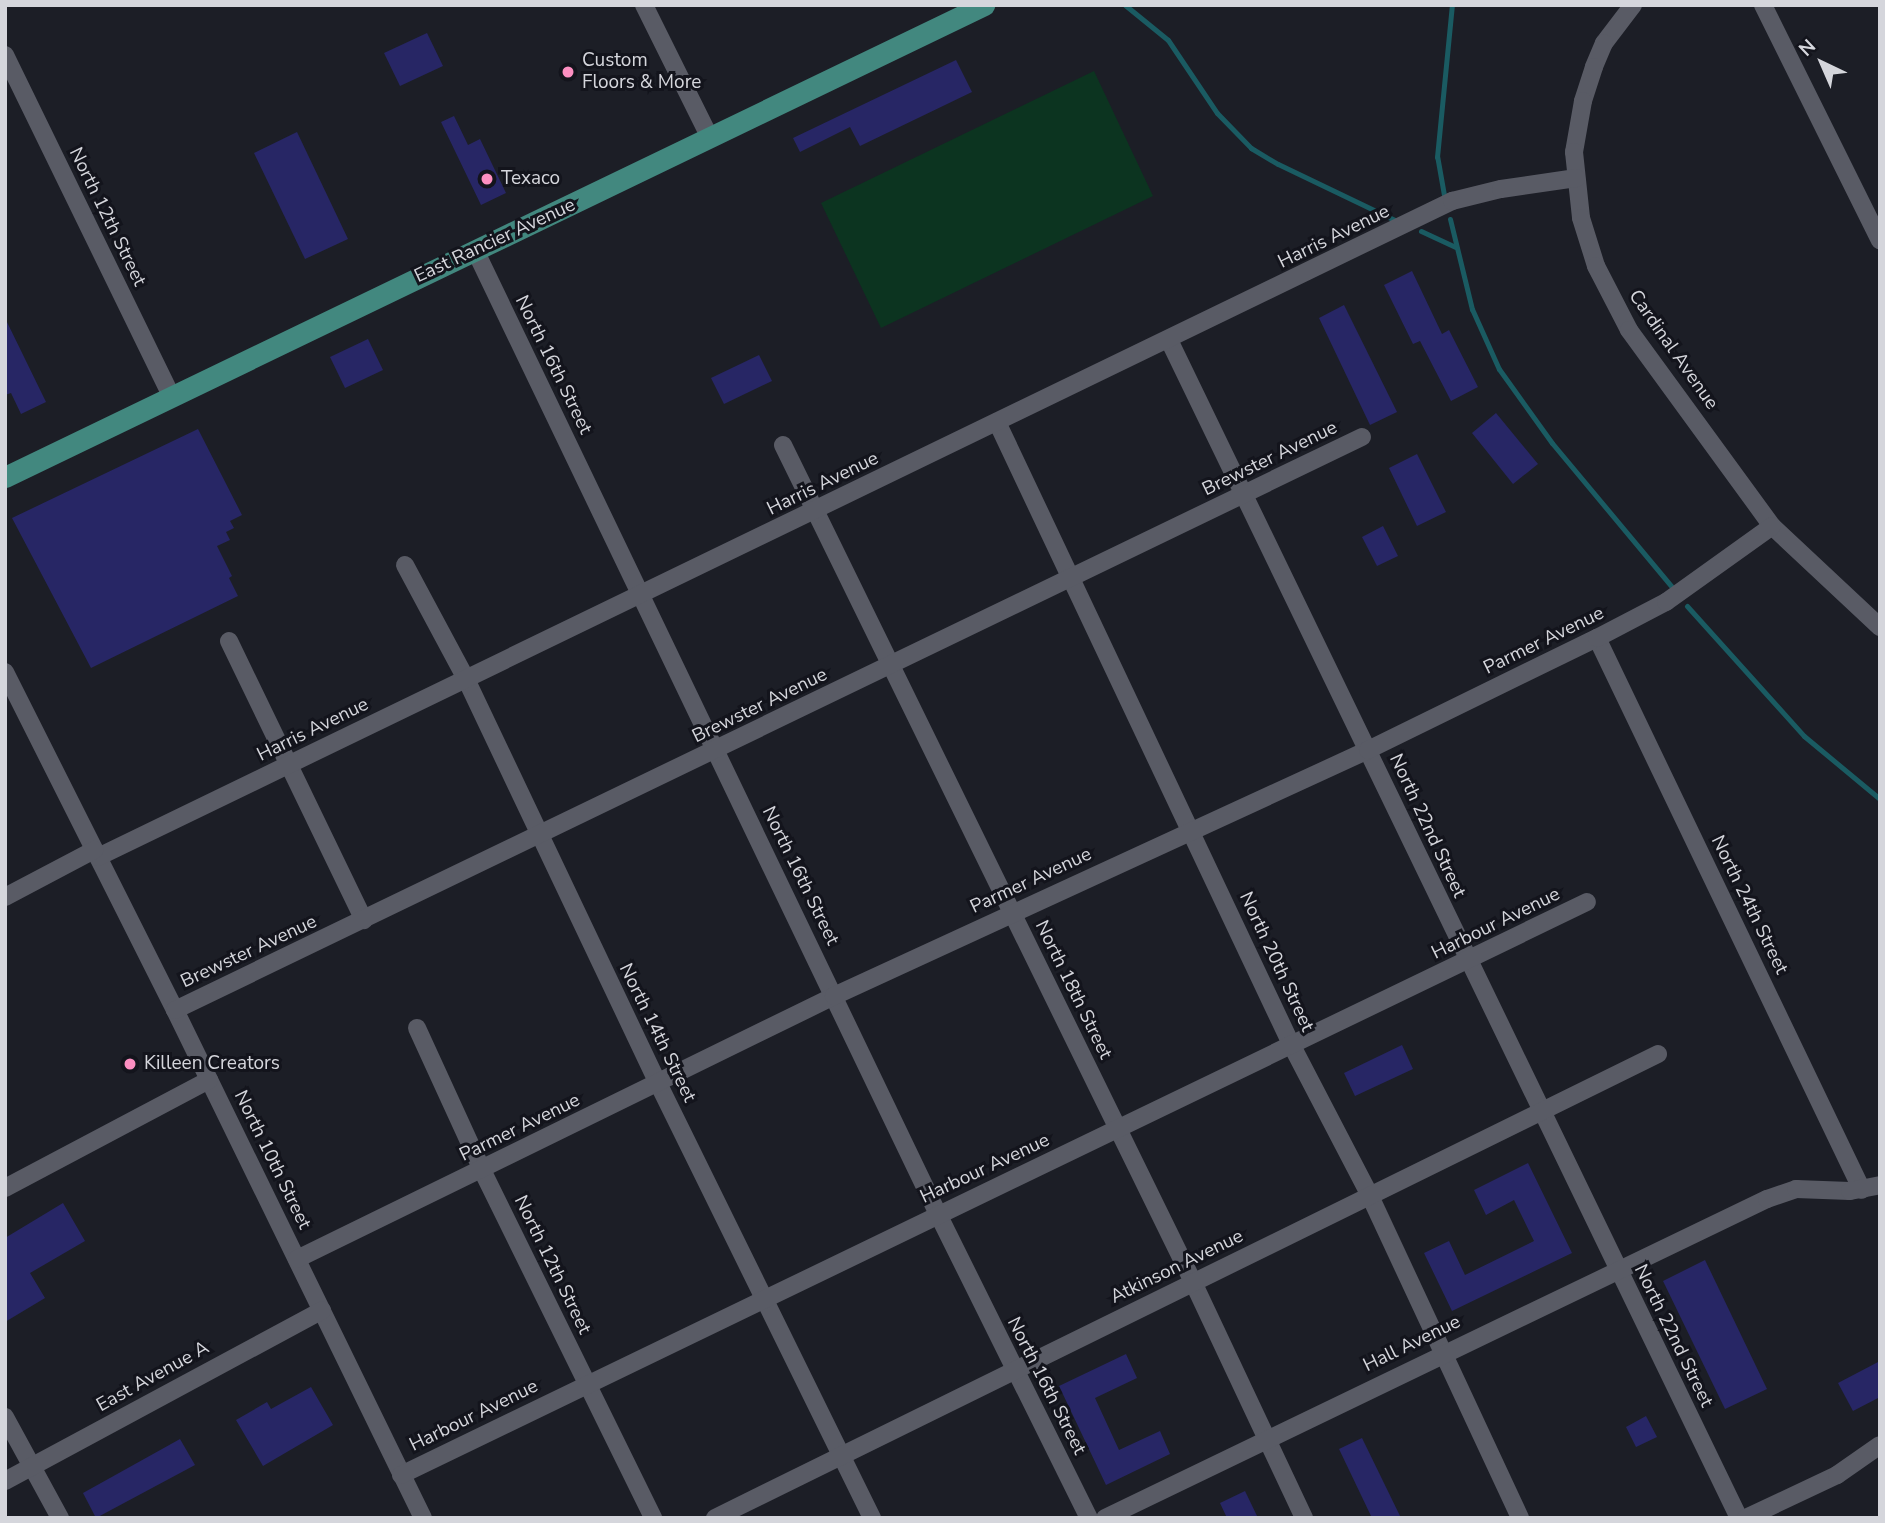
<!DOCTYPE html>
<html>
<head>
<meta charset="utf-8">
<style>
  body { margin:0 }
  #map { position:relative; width:1885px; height:1523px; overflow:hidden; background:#1c1e26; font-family:"Nunito Sans",sans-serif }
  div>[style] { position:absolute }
  .green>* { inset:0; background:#0c3420 }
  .stream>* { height:5px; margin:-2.5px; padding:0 2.5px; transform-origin:2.5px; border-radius:2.5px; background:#1a5b62 }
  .building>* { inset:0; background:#272665 }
  .minor>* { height:18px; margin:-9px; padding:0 9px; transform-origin:9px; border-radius:9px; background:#595b65 }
  .major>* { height:21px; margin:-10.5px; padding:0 10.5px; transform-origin:10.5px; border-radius:10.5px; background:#42887f }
  .dots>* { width:19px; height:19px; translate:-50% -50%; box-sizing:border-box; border:4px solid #13141c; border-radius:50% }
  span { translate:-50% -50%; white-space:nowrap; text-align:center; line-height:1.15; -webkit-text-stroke:6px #13141c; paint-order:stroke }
  .poi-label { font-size:19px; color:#d5d6dc }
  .left { translate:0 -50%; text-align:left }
  .street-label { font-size:19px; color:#d5d6dc }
  .frame { position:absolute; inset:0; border:7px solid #d5d6dc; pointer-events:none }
  .north { position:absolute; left:1787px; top:28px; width:70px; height:70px; -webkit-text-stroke:5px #13141c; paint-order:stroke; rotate:316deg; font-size:19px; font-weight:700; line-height:28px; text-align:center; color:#d5d6dc }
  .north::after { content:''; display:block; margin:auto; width:24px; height:32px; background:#d5d6dc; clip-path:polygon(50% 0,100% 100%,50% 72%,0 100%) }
</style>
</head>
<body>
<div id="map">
  <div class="green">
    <i style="clip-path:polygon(1094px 71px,1153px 196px,881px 328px,821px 203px)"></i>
  </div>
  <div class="stream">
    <i style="left:1125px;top:5px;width:55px;rotate:39.1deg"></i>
    <i style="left:1168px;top:40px;width:88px;rotate:56.1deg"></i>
    <i style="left:1217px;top:113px;width:49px;rotate:45.8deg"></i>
    <i style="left:1251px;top:148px;width:31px;rotate:31deg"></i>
    <i style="left:1278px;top:164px;width:130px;rotate:25.6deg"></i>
    <i style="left:1444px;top:195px;width:39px;rotate:-100deg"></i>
    <i style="left:1437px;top:157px;width:153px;rotate:-84.4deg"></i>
    <i style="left:1450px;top:219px;width:93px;rotate:76.3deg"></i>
    <i style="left:1472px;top:309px;width:66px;rotate:65.8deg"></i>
    <i style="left:1499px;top:369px;width:91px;rotate:54.4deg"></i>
    <i style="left:1552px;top:443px;width:186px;rotate:50.2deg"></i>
    <i style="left:1421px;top:231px;width:38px;rotate:25deg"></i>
    <i style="left:1687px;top:606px;width:175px;rotate:48deg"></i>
    <i style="left:1804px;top:736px;width:99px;rotate:39.7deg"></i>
  </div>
  <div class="building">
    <i style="clip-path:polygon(427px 33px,443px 66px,400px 86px,384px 53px)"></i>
    <i style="clip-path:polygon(956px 60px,972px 92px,860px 146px,850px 127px,800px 152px,793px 138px)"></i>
    <i style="clip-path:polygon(454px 116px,468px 145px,480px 139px,506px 193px,481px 205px,441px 122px)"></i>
    <i style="clip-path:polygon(297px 132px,348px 239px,305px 259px,254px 153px)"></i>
    <i style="clip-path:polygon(1412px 271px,1442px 334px,1449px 330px,1478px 387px,1451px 401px,1420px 341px,1413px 344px,1384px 285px)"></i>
    <i style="clip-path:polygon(1344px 305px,1397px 412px,1370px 425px,1319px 318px)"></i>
    <i style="clip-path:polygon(5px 318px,46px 402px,21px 414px,11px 393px,5px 395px)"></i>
    <i style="clip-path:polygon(368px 339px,383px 370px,345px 388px,330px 357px)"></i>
    <i style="clip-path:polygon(759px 355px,772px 381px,724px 404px,711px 378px)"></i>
    <i style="clip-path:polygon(1496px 413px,1538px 464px,1513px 484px,1472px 433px)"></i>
    <i style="clip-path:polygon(198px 429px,242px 515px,230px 521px,234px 528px,226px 532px,230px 540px,217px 546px,232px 576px,229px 578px,238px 596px,91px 668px,12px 518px)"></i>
    <i style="clip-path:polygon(1417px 454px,1446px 512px,1417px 526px,1389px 468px)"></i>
    <i style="clip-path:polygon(1383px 526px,1398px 556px,1377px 566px,1362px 537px)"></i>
    <i style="clip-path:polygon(1402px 1045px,1413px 1069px,1355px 1096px,1344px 1073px)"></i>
    <i style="clip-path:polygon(1528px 1163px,1572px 1253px,1452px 1311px,1424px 1253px,1449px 1241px,1465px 1275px,1534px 1241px,1514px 1200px,1486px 1215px,1474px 1190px)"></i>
    <i style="clip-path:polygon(63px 1203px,85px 1241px,30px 1273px,45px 1298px,5px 1322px,5px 1238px)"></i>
    <i style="clip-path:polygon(1705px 1260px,1767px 1389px,1725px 1409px,1663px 1281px)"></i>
    <i style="clip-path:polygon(1126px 1354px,1137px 1378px,1095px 1398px,1119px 1450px,1160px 1431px,1170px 1454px,1106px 1485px,1059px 1386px)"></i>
    <i style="clip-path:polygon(1880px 1361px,1880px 1397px,1853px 1411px,1838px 1383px)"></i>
    <i style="clip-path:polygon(311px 1387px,333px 1425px,263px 1466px,236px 1420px,267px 1402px,271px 1409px)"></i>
    <i style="clip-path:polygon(1646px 1416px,1657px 1437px,1636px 1447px,1626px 1427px)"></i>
    <i style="clip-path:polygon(1362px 1438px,1401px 1518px,1372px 1518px,1339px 1449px)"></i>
    <i style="clip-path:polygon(180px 1439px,195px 1465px,96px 1518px,83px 1493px)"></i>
    <i style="clip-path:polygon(1245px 1491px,1258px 1518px,1227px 1518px,1220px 1503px)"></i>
  </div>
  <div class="minor">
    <i style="left:644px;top:5px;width:148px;rotate:63.6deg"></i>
    <i style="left:1633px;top:5px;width:48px;rotate:127.3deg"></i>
    <i style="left:1604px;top:43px;width:26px;rotate:113deg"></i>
    <i style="left:1594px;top:67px;width:36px;rotate:108deg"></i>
    <i style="left:1583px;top:101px;width:52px;rotate:100deg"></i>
    <i style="left:1574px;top:152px;width:66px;rotate:83.9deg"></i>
    <i style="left:1581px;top:218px;width:50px;rotate:72.6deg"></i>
    <i style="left:1596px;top:266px;width:72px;rotate:62.7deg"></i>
    <i style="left:1629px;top:330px;width:243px;rotate:53.9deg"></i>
    <i style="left:1772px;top:526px;width:148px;rotate:43.1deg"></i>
    <i style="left:1763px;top:5px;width:263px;rotate:63.6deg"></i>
    <i style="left:5px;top:55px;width:381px;rotate:64deg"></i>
    <i style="left:475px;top:250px;width:1069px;rotate:64.35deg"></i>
    <i style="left:938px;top:1214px;width:339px;rotate:63.6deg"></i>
    <i style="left:1169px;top:340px;width:1309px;rotate:64.18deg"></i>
    <i style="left:997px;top:422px;width:688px;rotate:64.7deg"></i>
    <i style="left:1291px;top:1044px;width:171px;rotate:62.5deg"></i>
    <i style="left:1370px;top:1196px;width:355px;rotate:65deg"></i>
    <i style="left:783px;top:445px;width:932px;rotate:63.9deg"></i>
    <i style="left:1193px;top:1282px;width:261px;rotate:64.8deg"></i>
    <i style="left:405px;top:565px;width:129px;rotate:61.8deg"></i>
    <i style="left:466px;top:679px;width:447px;rotate:64.6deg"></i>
    <i style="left:658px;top:1083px;width:485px;rotate:63.8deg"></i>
    <i style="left:1597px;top:638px;width:612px;rotate:64.36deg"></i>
    <i style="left:229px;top:641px;width:310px;rotate:64.2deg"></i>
    <i style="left:5px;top:672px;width:378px;rotate:63.3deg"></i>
    <i style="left:175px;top:1010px;width:565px;rotate:63.98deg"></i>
    <i style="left:98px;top:857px;width:1505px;rotate:-25.85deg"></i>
    <i style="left:1452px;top:201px;width:50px;rotate:-13.8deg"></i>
    <i style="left:1501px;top:189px;width:76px;rotate:-8.3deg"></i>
    <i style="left:5px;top:897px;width:101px;rotate:-27.8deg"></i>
    <i style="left:175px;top:1010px;width:1318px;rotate:-25.77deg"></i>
    <i style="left:417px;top:1028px;width:156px;rotate:65.4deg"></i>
    <i style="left:482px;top:1170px;width:388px;rotate:63.8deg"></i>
    <i style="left:5px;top:1188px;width:231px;rotate:-27.9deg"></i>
    <i style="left:297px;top:1259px;width:598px;rotate:-26.09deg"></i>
    <i style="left:834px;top:996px;width:588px;rotate:-24.73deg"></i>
    <i style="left:1368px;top:750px;width:255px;rotate:-26.1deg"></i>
    <i style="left:1597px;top:638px;width:78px;rotate:-27.6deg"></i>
    <i style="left:1666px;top:602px;width:130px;rotate:-35.6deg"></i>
    <i style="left:5px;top:1417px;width:115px;rotate:61.4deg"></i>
    <i style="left:401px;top:1475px;width:1317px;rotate:-25.79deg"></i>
    <i style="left:5px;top:1481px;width:360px;rotate:-28.3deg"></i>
    <i style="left:715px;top:1518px;width:1051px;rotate:-26.2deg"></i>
    <i style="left:1105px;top:1518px;width:735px;rotate:-25.73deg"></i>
    <i style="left:1767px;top:1199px;width:31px;rotate:-19deg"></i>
    <i style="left:1796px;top:1189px;width:54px;rotate:2.1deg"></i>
    <i style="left:1850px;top:1191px;width:31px;rotate:-11deg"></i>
    <i style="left:1746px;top:1518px;width:101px;rotate:-25.3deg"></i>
    <i style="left:1837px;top:1475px;width:52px;rotate:-34.9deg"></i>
  </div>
  <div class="major">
    <i style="left:5px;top:477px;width:1087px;rotate:-25.74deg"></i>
  </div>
  <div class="dots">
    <i style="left:568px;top:72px;background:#fc8fc1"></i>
    <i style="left:487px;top:179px;background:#fc8fc1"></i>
    <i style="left:130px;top:1064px;background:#fc8fc1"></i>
  </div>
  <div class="poi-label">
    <span class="left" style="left:582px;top:72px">Custom<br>Floors &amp; More</span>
    <span class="left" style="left:501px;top:179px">Texaco</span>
    <span class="left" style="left:144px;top:1064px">Killeen Creators</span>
  </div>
  <div class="street-label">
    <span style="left:107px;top:217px;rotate:64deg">North 12th Street</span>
    <span style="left:1334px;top:237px;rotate:-26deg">Harris Avenue</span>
    <span style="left:495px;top:241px;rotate:-25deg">East Rancier Avenue</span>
    <span style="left:1673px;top:350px;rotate:55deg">Cardinal Avenue</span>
    <span style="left:553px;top:365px;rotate:64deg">North 16th Street</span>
    <span style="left:1270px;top:459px;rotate:-26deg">Brewster Avenue</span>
    <span style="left:823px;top:484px;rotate:-26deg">Harris Avenue</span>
    <span style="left:1544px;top:641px;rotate:-26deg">Parmer Avenue</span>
    <span style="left:760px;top:706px;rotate:-26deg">Brewster Avenue</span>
    <span style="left:313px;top:730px;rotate:-26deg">Harris Avenue</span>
    <span style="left:1427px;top:826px;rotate:65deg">North 22nd Street</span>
    <span style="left:800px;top:876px;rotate:64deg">North 16th Street</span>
    <span style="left:1031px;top:881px;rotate:-25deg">Parmer Avenue</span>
    <span style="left:1749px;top:905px;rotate:64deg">North 24th Street</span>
    <span style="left:1496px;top:924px;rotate:-26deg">Harbour Avenue</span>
    <span style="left:249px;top:952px;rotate:-25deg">Brewster Avenue</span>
    <span style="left:1276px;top:962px;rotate:65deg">North 20th Street</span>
    <span style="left:1073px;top:990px;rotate:64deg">North 18th Street</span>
    <span style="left:657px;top:1033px;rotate:64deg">North 14th Street</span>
    <span style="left:520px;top:1128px;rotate:-26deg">Parmer Avenue</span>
    <span style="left:272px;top:1160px;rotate:64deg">North 10th Street</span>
    <span style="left:985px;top:1169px;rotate:-25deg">Harbour Avenue</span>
    <span style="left:552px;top:1265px;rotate:64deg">North 12th Street</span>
    <span style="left:1177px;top:1267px;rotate:-26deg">Atkinson Avenue</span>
    <span style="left:1673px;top:1336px;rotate:64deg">North 22nd Street</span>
    <span style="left:1412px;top:1344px;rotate:-26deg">Hall Avenue</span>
    <span style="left:153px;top:1377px;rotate:-29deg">East Avenue A</span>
    <span style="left:1046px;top:1386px;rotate:63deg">North 16th Street</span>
    <span style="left:474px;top:1416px;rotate:-26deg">Harbour Avenue</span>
  </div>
  <div class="frame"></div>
  <div class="north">N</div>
</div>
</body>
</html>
